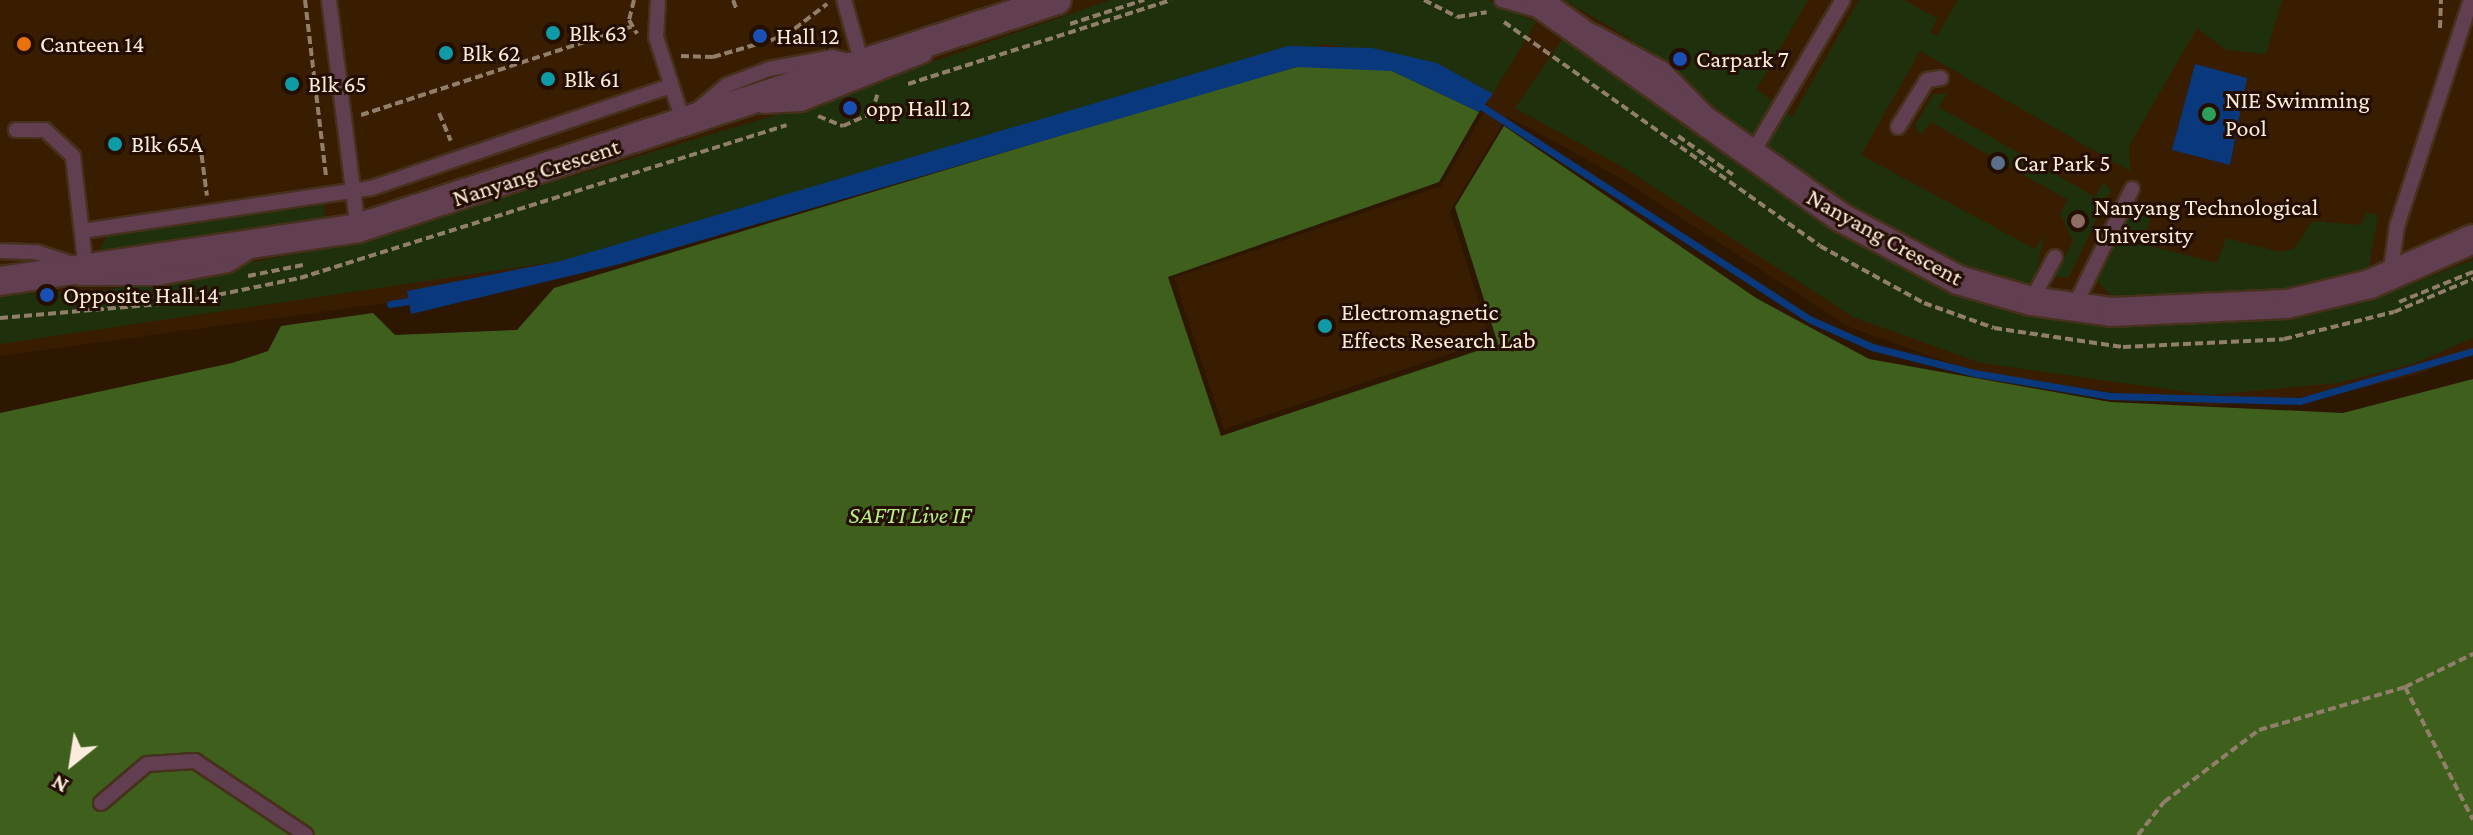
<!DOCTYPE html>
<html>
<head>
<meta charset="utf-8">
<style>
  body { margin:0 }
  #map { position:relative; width:2473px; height:835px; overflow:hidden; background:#2d1701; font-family:"Crimson Pro",serif }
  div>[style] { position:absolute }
  .built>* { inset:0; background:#391d00 }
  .green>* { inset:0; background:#1f310c }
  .forest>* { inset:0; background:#3f5f1c }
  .water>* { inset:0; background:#09387c }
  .stream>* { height:7px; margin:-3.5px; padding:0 3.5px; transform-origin:3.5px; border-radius:3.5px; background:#09387c }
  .path>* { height:4px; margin-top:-2px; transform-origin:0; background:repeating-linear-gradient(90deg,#917e6b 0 8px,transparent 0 12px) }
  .roads { filter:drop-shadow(2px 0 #46311c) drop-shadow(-2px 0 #46311c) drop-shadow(0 2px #46311c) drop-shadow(0 -2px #46311c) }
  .service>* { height:14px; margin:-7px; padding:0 7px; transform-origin:7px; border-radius:7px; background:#623e51 }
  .minor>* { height:28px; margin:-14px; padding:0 14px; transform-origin:14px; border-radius:14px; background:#623e51 }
  .dots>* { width:22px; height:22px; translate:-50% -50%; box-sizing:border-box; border:4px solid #230e00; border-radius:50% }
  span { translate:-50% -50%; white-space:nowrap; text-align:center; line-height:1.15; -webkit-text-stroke:6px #230e00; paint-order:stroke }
  .poi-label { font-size:24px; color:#fcecde }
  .left { translate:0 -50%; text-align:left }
  .street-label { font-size:24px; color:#fcecde }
  .park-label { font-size:24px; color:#b5f07f; font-style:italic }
  .north { position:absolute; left:32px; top:723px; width:80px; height:80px; -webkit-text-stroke:6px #230e00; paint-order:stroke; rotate:210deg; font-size:22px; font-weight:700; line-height:32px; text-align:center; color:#fcecde }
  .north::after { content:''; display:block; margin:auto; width:28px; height:36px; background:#fcecde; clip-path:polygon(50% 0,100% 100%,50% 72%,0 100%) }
</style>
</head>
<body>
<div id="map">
  <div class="built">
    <i style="clip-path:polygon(0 0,2473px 0,2473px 350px,2419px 374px,2340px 393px,2209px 406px,1978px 373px,1849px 327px,1615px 175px,1507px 116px,1450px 211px,1491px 340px,1224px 429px,1174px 278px,1441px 186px,1488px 105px,1432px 75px,1326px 57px,481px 290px,0 356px)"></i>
  </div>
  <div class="green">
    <i style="clip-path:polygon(1110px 0,1488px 0,1536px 22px,1493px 94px,1437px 63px,1325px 44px,588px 257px,0 344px,0 295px,107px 290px,347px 244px,809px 105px)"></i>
    <i style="clip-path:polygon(1564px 0,1808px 0,1757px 89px,1792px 117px,1859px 0,1904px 0,1938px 19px,1930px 33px,1937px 35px,1958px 0,2282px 0,2266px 54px,2226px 50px,2197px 28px,2129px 146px,2130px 171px,1920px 51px,1861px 155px,2035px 249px,2044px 234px,2031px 301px,1989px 290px,1693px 116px,1629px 38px)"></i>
    <i style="clip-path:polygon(1562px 40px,1575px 41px,1821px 223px,1921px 279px,1984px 302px,2102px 325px,2235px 323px,2356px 305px,2473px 260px,2473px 338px,2415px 363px,2338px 383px,2209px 395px,1981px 363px,1853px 317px,1621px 166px,1515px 108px)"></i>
    <i style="clip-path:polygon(1934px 94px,1947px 94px,1939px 107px,2095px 197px,2103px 182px,2111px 190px,2069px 277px,2052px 277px,2073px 242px,2060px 213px,2068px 200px,1931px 122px,1920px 135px,1915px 125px)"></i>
    <i style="clip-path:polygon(324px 205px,325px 219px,106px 253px,100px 248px,108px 235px)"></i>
    <i style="clip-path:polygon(2366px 212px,2378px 215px,2369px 267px,2361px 273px,2263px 295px,2114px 299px,2095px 279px,2127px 219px,2138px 213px,2151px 216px,2143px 244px,2217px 263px,2226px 238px,2280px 252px,2295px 248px,2312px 221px,2361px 225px)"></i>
  </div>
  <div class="forest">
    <i style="clip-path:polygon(1344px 64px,1392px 71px,1479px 112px,1439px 182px,1168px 277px,1221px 436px,1498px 344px,1455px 207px,1504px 126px,1756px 298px,1869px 359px,2110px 402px,2343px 413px,2473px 379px,2473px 835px,0 835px,0 413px,232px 363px,268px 351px,281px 326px,373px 313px,395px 335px,517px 330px,554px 288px,1168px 103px,1297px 67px)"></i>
  </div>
  <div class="water">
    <i style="clip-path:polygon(1288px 46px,1372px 48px,1437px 63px,1493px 94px,1479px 112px,1392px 71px,1297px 67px,620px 264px,411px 314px,407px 291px,561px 261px)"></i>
    <i style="clip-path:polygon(2195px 64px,2247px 78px,2230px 165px,2172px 150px)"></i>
  </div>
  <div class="stream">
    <i style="left:1478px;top:104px;width:395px;rotate:33deg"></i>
    <i style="left:1809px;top:319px;width:69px;rotate:24deg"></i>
    <i style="left:1872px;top:347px;width:105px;rotate:14.3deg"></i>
    <i style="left:1974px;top:373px;width:138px;rotate:9.6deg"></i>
    <i style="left:2110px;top:396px;width:190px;rotate:1.5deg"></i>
    <i style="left:2300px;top:401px;width:180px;rotate:-16.1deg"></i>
    <i style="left:390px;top:304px;width:25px;rotate:-9deg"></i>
  </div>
  <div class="path">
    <i style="left:305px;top:0;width:178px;rotate:83.2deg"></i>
    <i style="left:634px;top:0;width:21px;rotate:104deg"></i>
    <i style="left:629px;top:20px;width:16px;rotate:60deg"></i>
    <i style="left:733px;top:0;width:9px;rotate:69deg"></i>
    <i style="left:1424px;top:0;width:37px;rotate:27deg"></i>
    <i style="left:1457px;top:17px;width:30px;rotate:-9deg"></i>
    <i style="left:1504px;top:22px;width:387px;rotate:35.3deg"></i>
    <i style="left:1820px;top:246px;width:119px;rotate:28.7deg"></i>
    <i style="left:1924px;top:303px;width:74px;rotate:19.7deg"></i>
    <i style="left:1994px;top:328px;width:130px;rotate:8.4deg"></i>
    <i style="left:2123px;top:347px;width:161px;rotate:-2.8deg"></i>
    <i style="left:2284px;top:339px;width:113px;rotate:-13.8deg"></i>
    <i style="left:2394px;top:312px;width:86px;rotate:-22.7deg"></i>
    <i style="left:1070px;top:24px;width:78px;rotate:-18deg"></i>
    <i style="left:2440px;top:28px;width:28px;rotate:-88deg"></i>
    <i style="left:681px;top:56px;width:32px;rotate:2deg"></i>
    <i style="left:713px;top:57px;width:75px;rotate:-16.3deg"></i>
    <i style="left:785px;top:36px;width:53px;rotate:-37.3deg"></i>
    <i style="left:908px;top:84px;width:276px;rotate:-17.7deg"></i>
    <i style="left:439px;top:113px;width:30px;rotate:67deg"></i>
    <i style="left:361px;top:115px;width:287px;rotate:-18.1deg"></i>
    <i style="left:818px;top:116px;width:27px;rotate:22deg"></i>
    <i style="left:843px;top:126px;width:32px;rotate:-24deg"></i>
    <i style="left:872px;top:113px;width:19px;rotate:-74deg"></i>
    <i style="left:1678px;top:136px;width:67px;rotate:35.3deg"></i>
    <i style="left:200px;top:143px;width:53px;rotate:82.5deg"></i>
    <i style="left:248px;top:276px;width:56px;rotate:-11.3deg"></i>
    <i style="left:2399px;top:302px;width:80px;rotate:-22.1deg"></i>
    <i style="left:0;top:318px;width:184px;rotate:-5deg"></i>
    <i style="left:183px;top:302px;width:119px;rotate:-11.6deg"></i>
    <i style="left:300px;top:278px;width:510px;rotate:-17.44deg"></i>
    <i style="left:2405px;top:687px;width:149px;rotate:62.9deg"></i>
    <i style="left:2138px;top:835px;width:42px;rotate:-51.8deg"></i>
    <i style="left:2164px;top:802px;width:119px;rotate:-37.2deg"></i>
    <i style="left:2259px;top:730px;width:152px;rotate:-16.4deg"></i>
    <i style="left:2405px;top:687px;width:76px;rotate:-25.9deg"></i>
  </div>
  <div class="roads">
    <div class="service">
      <i style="left:329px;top:0;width:230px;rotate:82.8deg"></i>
      <i style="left:658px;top:0;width:37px;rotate:93deg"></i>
      <i style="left:656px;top:37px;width:91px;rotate:72.2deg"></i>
      <i style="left:1502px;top:0;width:41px;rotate:15.8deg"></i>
      <i style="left:1594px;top:32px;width:78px;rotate:28.2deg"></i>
      <i style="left:1663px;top:69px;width:63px;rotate:45.6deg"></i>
      <i style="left:763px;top:106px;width:38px;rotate:-3deg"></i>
      <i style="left:801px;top:104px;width:133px;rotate:-21.6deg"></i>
      <i style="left:690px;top:116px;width:48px;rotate:-40deg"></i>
      <i style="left:727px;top:85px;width:45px;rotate:-20.9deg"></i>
      <i style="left:769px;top:69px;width:64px;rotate:-10.8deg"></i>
      <i style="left:832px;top:57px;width:31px;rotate:13deg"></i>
      <i style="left:862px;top:64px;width:66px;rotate:-105.7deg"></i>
      <i style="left:1898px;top:127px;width:55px;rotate:-58.3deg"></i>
      <i style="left:1927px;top:80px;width:14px;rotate:-8deg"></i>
      <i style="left:16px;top:130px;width:29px"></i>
      <i style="left:45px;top:130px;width:38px;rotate:43deg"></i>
      <i style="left:73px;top:156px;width:115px;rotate:83.5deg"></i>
      <i style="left:1750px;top:157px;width:182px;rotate:-59.4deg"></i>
      <i style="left:83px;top:231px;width:291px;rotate:-8.5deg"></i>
      <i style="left:371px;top:188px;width:316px;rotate:-18.8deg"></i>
      <i style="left:0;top:251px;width:36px;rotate:2deg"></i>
      <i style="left:36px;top:252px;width:45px;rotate:18deg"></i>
      <i style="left:2390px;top:276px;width:50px;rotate:-82deg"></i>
      <i style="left:2397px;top:226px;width:238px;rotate:-71.9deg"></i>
      <i style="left:79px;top:278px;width:78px"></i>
      <i style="left:157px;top:278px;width:72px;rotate:-10.4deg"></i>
      <i style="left:228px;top:265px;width:25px;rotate:-32deg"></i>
      <i style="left:2031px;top:301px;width:50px;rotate:-61.4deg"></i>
      <i style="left:2073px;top:309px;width:134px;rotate:-63.8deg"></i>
      <i style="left:101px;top:803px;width:60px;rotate:-40.3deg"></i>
      <i style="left:147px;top:764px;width:48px;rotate:-3.6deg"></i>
      <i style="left:195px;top:761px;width:133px;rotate:33.7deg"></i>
    </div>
    <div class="minor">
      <i style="left:1535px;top:0;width:377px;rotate:35.4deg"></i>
      <i style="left:1842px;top:218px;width:132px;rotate:28.1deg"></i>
      <i style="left:1958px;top:280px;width:76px;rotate:16deg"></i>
      <i style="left:2031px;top:301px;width:81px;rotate:7.8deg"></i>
      <i style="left:2111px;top:312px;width:176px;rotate:-2.6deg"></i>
      <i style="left:2287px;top:304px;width:85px;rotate:-13.5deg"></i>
      <i style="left:2370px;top:284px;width:112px;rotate:-23.6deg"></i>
      <i style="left:0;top:281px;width:362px;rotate:-8.4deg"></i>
      <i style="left:358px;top:228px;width:735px;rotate:-18.07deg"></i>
    </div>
  </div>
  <div class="dots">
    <i style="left:553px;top:33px;background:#0f9aa8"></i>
    <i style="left:760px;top:36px;background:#1a4fb4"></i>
    <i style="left:24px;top:44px;background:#e8710a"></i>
    <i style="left:446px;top:53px;background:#0f9aa8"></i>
    <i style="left:1680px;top:59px;background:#1a4fb4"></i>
    <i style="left:548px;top:79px;background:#0f9aa8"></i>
    <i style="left:292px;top:84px;background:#0f9aa8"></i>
    <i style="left:850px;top:108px;background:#1a4fb4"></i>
    <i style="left:2209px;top:114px;background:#2e9e5b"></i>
    <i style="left:115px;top:144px;background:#0f9aa8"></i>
    <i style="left:1998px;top:163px;background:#5c6f8a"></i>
    <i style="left:2078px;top:221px;background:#8d6e63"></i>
    <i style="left:47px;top:295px;background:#1a4fb4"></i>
    <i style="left:1325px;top:326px;background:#0f9aa8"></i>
  </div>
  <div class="poi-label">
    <span class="left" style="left:569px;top:33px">Blk 63</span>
    <span class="left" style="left:776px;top:36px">Hall 12</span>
    <span class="left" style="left:40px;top:44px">Canteen 14</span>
    <span class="left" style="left:462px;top:53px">Blk 62</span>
    <span class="left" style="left:1696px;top:59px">Carpark 7</span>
    <span class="left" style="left:564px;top:79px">Blk 61</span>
    <span class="left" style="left:308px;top:84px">Blk 65</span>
    <span class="left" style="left:2225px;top:114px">NIE Swimming<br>Pool</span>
    <span class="left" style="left:866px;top:108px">opp Hall 12</span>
    <span class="left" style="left:131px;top:144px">Blk 65A</span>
    <span class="left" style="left:2014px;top:163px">Car Park 5</span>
    <span class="left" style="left:2094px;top:221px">Nanyang Technological<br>University</span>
    <span class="left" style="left:63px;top:295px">Opposite Hall 14</span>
    <span class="left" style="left:1341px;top:326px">Electromagnetic<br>Effects Research Lab</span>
  </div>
  <div class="street-label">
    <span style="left:536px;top:172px;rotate:-18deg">Nanyang Crescent</span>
    <span style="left:1885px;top:237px;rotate:29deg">Nanyang Crescent</span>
  </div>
  <div class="park-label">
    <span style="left:910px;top:515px">SAFTI Live IF</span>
  </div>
  <div class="north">N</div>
</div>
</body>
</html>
